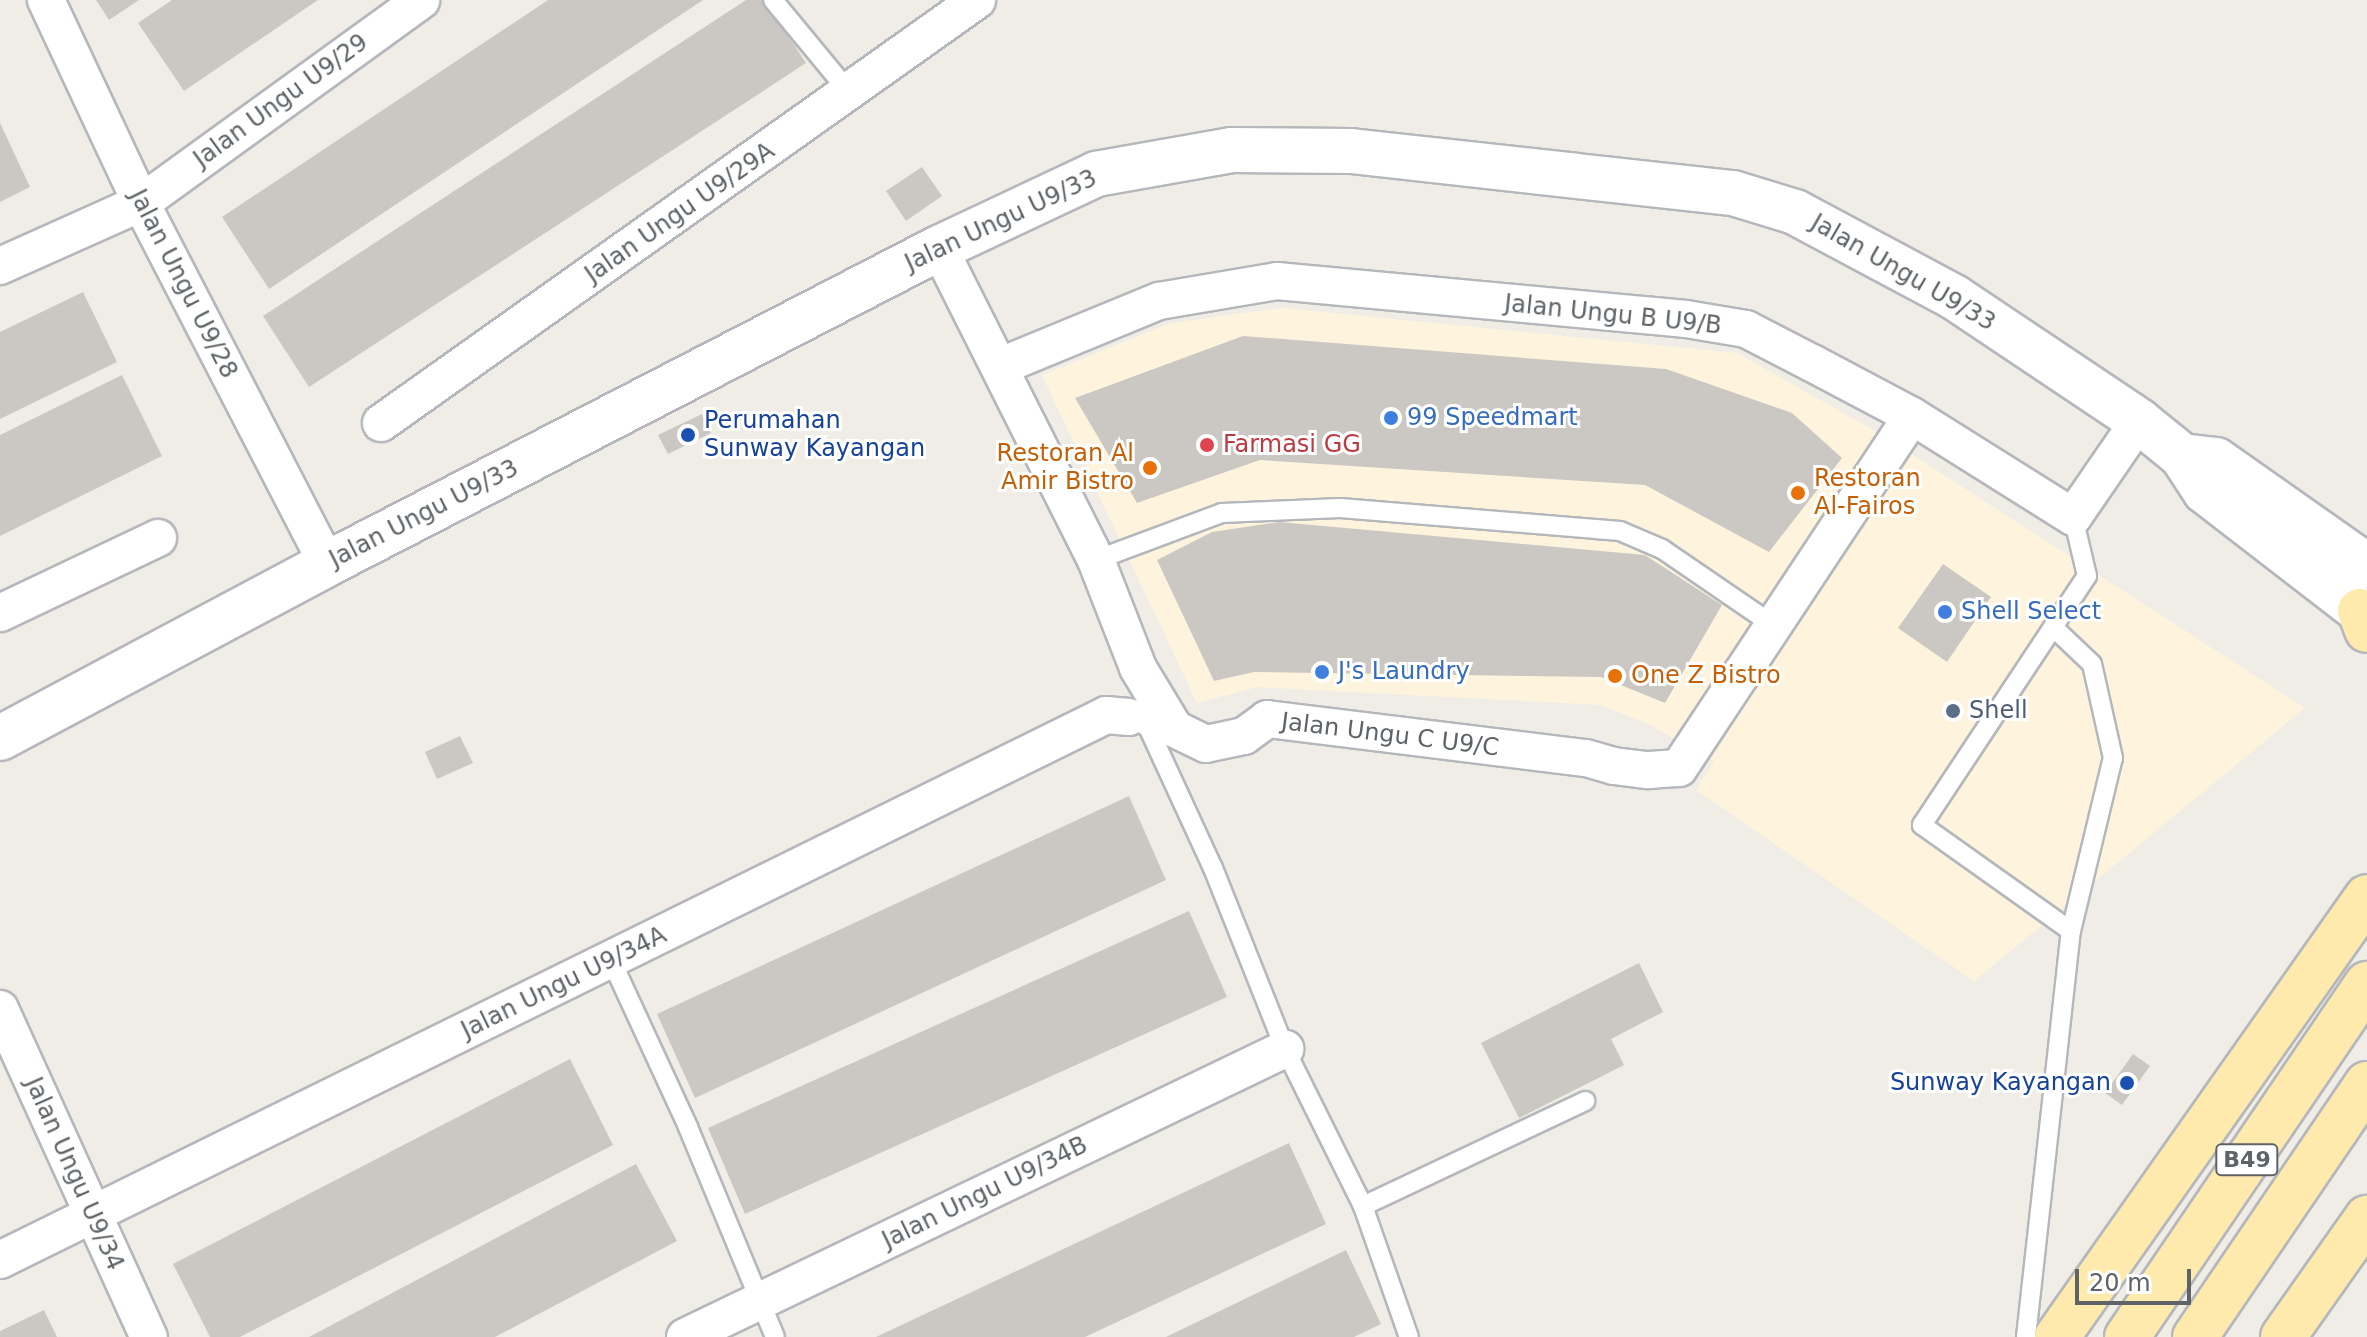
<!DOCTYPE html>
<html>
<head>
<meta charset="utf-8">
<style>
  body { margin:0 }
  #map { position:relative; width:2367px; height:1337px; overflow:hidden; background:#f0ede7; font-family:"DejaVu Sans",sans-serif }
  div>[style] { position:absolute }
  .commercial>* { inset:0; background:#fef4de }
  .building>* { inset:0; background:#cbc8c3 }
  .roads { filter:drop-shadow(2px 0 #b4b7bb) drop-shadow(-2px 0 #b4b7bb) drop-shadow(0 2px #b4b7bb) drop-shadow(0 -2px #b4b7bb) }
  .lane>* { height:18px; margin:-9px; padding:0 9px; transform-origin:9px; border-radius:9px; background:#fff }
  .street>* { height:36px; margin:-18px; padding:0 18px; transform-origin:18px; border-radius:18px; background:#fff }
  .secondary>* { height:44px; margin:-22px; padding:0 22px; transform-origin:22px; border-radius:22px; background:#fff }
  .primary>* { height:44px; margin:-22px; padding:0 22px; transform-origin:22px; border-radius:22px; background:#ffeaad }
  .dots>* { width:22px; height:22px; translate:-50% -50%; box-sizing:border-box; border:4px solid #fff; border-radius:50% }
  span { translate:-50% -50%; white-space:nowrap; text-align:center; line-height:1.15; -webkit-text-stroke:6px #fff; paint-order:stroke }
  .shield-label span { padding:2px 6px; background:#fff; border:2px solid; border-radius:6px; -webkit-text-stroke-width:0 }
  .shield-label { font-size:22px; color:#5e6367; font-weight:700 }
  .street-label { font-size:24px; color:#5e6367 }
  .shop-label { font-size:24px; color:#366cbe }
  .left { translate:0 -50%; text-align:left }
  .transit-label { font-size:24px; color:#164399 }
  .right { translate:-100% -50%; text-align:right }
  .health-label { font-size:24px; color:#be3a42 }
  .food-label { font-size:24px; color:#c56008 }
  .service-label { font-size:24px; color:#4e5e75 }
  .scale { position:absolute; left:2075px; top:1269px; width:116px; height:36px; box-sizing:border-box; border:4px solid #5e6367; border-top:0; padding-left:10px; font-size:24px; line-height:28px; white-space:nowrap; color:#5e6367; -webkit-text-stroke:6px #fff; paint-order:stroke }
</style>
</head>
<body>
<div id="map">
  <div class="commercial">
    <i style="clip-path:polygon(1282px 308px,1737px 353px,1877px 432px,2305px 708px,1974px 981px,1696px 790px,1714px 761px,1646px 723px,1601px 705px,1257px 687px,1197px 703px,1042px 375px,1171px 323px)"></i>
  </div>
  <div class="building">
    <i style="clip-path:polygon(96px 0,139px 0,109px 20px)"></i>
    <i style="clip-path:polygon(172px 0,318px 0,184px 91px,138px 23px)"></i>
    <i style="clip-path:polygon(548px 0,703px 0,269px 289px,222px 217px)"></i>
    <i style="clip-path:polygon(746px 0,765px 0,806px 63px,309px 387px,263px 316px)"></i>
    <i style="clip-path:polygon(0 123px,30px 187px,0 202px)"></i>
    <i style="clip-path:polygon(922px 167px,942px 196px,906px 221px,886px 191px)"></i>
    <i style="clip-path:polygon(83px 292px,117px 362px,0 419px,0 332px)"></i>
    <i style="clip-path:polygon(1243px 336px,1666px 369px,1792px 413px,1842px 458px,1769px 552px,1645px 485px,1260px 460px,1137px 503px,1075px 398px)"></i>
    <i style="clip-path:polygon(122px 375px,162px 456px,0 536px,0 435px)"></i>
    <i style="clip-path:polygon(702px 414px,711px 433px,668px 454px,658px 435px)"></i>
    <i style="clip-path:polygon(1279px 522px,1645px 555px,1722px 605px,1665px 703px,1601px 677px,1254px 672px,1214px 681px,1157px 560px,1212px 532px)"></i>
    <i style="clip-path:polygon(1943px 564px,1991px 597px,1947px 662px,1898px 628px)"></i>
    <i style="clip-path:polygon(460px 736px,473px 763px,437px 779px,425px 752px)"></i>
    <i style="clip-path:polygon(1129px 796px,1166px 880px,695px 1098px,657px 1014px)"></i>
    <i style="clip-path:polygon(1189px 911px,1227px 997px,745px 1214px,708px 1128px)"></i>
    <i style="clip-path:polygon(1639px 963px,1663px 1012px,1611px 1039px,1624px 1065px,1519px 1118px,1481px 1043px)"></i>
    <i style="clip-path:polygon(2133px 1054px,2150px 1066px,2122px 1105px,2105px 1093px)"></i>
    <i style="clip-path:polygon(570px 1059px,613px 1145px,240px 1337px,210px 1337px,173px 1264px)"></i>
    <i style="clip-path:polygon(1289px 1143px,1326px 1224px,1085px 1337px,876px 1337px)"></i>
    <i style="clip-path:polygon(636px 1164px,677px 1241px,495px 1337px,309px 1337px)"></i>
    <i style="clip-path:polygon(1346px 1250px,1381px 1324px,1354px 1337px,1166px 1337px)"></i>
    <i style="clip-path:polygon(44px 1310px,57px 1337px,0 1337px,0 1331px)"></i>
  </div>
  <div class="roads">
    <div class="lane">
      <i style="left:773px;top:0;width:121px;rotate:50.4deg"></i>
      <i style="left:1096px;top:560px;width:134px;rotate:-20.5deg"></i>
      <i style="left:1222px;top:513px;width:118px;rotate:-2.4deg"></i>
      <i style="left:1340px;top:508px;width:281px;rotate:4.7deg"></i>
      <i style="left:1620px;top:531px;width:46px;rotate:23.2deg"></i>
      <i style="left:1662px;top:549px;width:138px;rotate:34.4deg"></i>
      <i style="left:1129px;top:717px;width:21px;rotate:28deg"></i>
      <i style="left:1148px;top:727px;width:155px;rotate:65.3deg"></i>
      <i style="left:1213px;top:868px;width:195px;rotate:68.3deg"></i>
      <i style="left:1285px;top:1049px;width:175px;rotate:63.6deg"></i>
      <i style="left:1363px;top:1206px;width:139px;rotate:70.7deg"></i>
      <i style="left:2071px;top:931px;width:183px;rotate:-144.6deg"></i>
      <i style="left:1922px;top:825px;width:299px;rotate:-56.5deg"></i>
      <i style="left:2087px;top:576px;width:61px;rotate:-103.3deg"></i>
      <i style="left:611px;top:960px;width:184px;rotate:65.2deg"></i>
      <i style="left:688px;top:1127px;width:227px;rotate:67.5deg"></i>
      <i style="left:1363px;top:1206px;width:246px;rotate:-25.3deg"></i>
      <i style="left:2026px;top:1337px;width:408px;rotate:-83.7deg"></i>
      <i style="left:2071px;top:931px;width:178px;rotate:-76.4deg"></i>
      <i style="left:2113px;top:758px;width:96px;rotate:-102.6deg"></i>
      <i style="left:2092px;top:664px;width:52px;rotate:-136.5deg"></i>
    </div>
    <div class="street">
      <i style="left:46px;top:0;width:224px;rotate:64.9deg"></i>
      <i style="left:141px;top:203px;width:406px;rotate:62.7deg"></i>
      <i style="left:939px;top:248px;width:349px;rotate:63.3deg"></i>
      <i style="left:1096px;top:560px;width:116px;rotate:68.7deg"></i>
      <i style="left:1138px;top:668px;width:71px;rotate:58.8deg"></i>
      <i style="left:1175px;top:729px;width:34px;rotate:26deg"></i>
      <i style="left:1206px;top:744px;width:39px;rotate:-12deg"></i>
      <i style="left:1244px;top:736px;width:29px;rotate:-36deg"></i>
      <i style="left:1267px;top:719px;width:321px;rotate:7deg"></i>
      <i style="left:1586px;top:758px;width:29px;rotate:16deg"></i>
      <i style="left:1614px;top:766px;width:35px;rotate:7deg"></i>
      <i style="left:1649px;top:770px;width:30px;rotate:-4deg"></i>
      <i style="left:1679px;top:768px;width:422px;rotate:-56.5deg"></i>
      <i style="left:0;top:266px;width:154px;rotate:-24.1deg"></i>
      <i style="left:141px;top:203px;width:346px;rotate:-35.9deg"></i>
      <i style="left:1001px;top:366px;width:171px;rotate:-22.4deg"></i>
      <i style="left:1159px;top:301px;width:120px;rotate:-9.6deg"></i>
      <i style="left:1277px;top:281px;width:411px;rotate:5.3deg"></i>
      <i style="left:1686px;top:319px;width:61px;rotate:9.5deg"></i>
      <i style="left:1746px;top:329px;width:74px;rotate:27.3deg"></i>
      <i style="left:1812px;top:363px;width:113px;rotate:27.9deg"></i>
      <i style="left:1912px;top:416px;width:190px;rotate:32.1deg"></i>
      <i style="left:2073px;top:517px;width:116px;rotate:-55.5deg"></i>
      <i style="left:381px;top:423px;width:731px;rotate:-35.36deg"></i>
      <i style="left:0;top:613px;width:175px;rotate:-25.4deg"></i>
      <i style="left:0;top:1009px;width:360px;rotate:65.6deg"></i>
      <i style="left:0;top:1260px;width:1233px;rotate:-26.23deg"></i>
      <i style="left:1106px;top:715px;width:23px;rotate:5deg"></i>
      <i style="left:685px;top:1337px;width:666px;rotate:-25.64deg"></i>
    </div>
    <div class="secondary">
      <i style="left:2182px;top:456px;width:34px;rotate:7deg"></i>
      <i style="left:2216px;top:460px;width:184px;rotate:35.1deg"></i>
      <i style="left:0;top:738px;width:370px;rotate:-28deg"></i>
      <i style="left:327px;top:564px;width:689px;rotate:-27.31deg"></i>
      <i style="left:939px;top:248px;width:174px;rotate:-25.2deg"></i>
      <i style="left:1096px;top:174px;width:138px;rotate:-10deg"></i>
      <i style="left:1232px;top:150px;width:119px;rotate:0.5deg"></i>
      <i style="left:1351px;top:151px;width:384px;rotate:6.3deg"></i>
      <i style="left:1733px;top:193px;width:65px;rotate:17deg"></i>
      <i style="left:1795px;top:212px;width:180px;rotate:28.1deg"></i>
      <i style="left:1954px;top:297px;width:223px;rotate:33.8deg"></i>
      <i style="left:2139px;top:421px;width:55px;rotate:39.1deg"></i>
      <i style="left:2182px;top:456px;width:42px;rotate:56.7deg"></i>
      <i style="left:2205px;top:491px;width:205px;rotate:37.7deg"></i>
    </div>
    <div class="primary">
      <i style="left:2360px;top:611px;width:20px;rotate:70deg"></i>
      <i style="left:2057px;top:1337px;width:538px;rotate:-54.83deg"></i>
      <i style="left:2127px;top:1337px;width:427px;rotate:-55.8deg"></i>
      <i style="left:2195px;top:1337px;width:306px;rotate:-55.8deg"></i>
      <i style="left:2283px;top:1337px;width:146px;rotate:-54.8deg"></i>
    </div>
  </div>
  <div class="dots">
    <i style="left:1391px;top:418px;background:#3f7fe0"></i>
    <i style="left:688px;top:435px;background:#1a4fb4"></i>
    <i style="left:1207px;top:445px;background:#e0444e"></i>
    <i style="left:1150px;top:468px;background:#e8710a"></i>
    <i style="left:1798px;top:493px;background:#e8710a"></i>
    <i style="left:1945px;top:612px;background:#3f7fe0"></i>
    <i style="left:1322px;top:672px;background:#3f7fe0"></i>
    <i style="left:1615px;top:676px;background:#e8710a"></i>
    <i style="left:1953px;top:711px;background:#5c6f8a"></i>
    <i style="left:2127px;top:1083px;background:#1a4fb4"></i>
  </div>
  <div class="shield-label">
    <span style="left:2247px;top:1160px">B49</span>
  </div>
  <div class="street-label">
    <span style="left:281px;top:101px;rotate:-36deg">Jalan Ungu U9/29</span>
    <span style="left:680px;top:213px;rotate:-35deg">Jalan Ungu U9/29A</span>
    <span style="left:1001px;top:221px;rotate:-25deg">Jalan Ungu U9/33</span>
    <span style="left:1903px;top:273px;rotate:30deg">Jalan Ungu U9/33</span>
    <span style="left:183px;top:284px;rotate:63deg">Jalan Ungu U9/28</span>
    <span style="left:1613px;top:315px;rotate:6deg">Jalan Ungu B U9/B</span>
    <span style="left:424px;top:514px;rotate:-27deg">Jalan Ungu U9/33</span>
    <span style="left:1390px;top:735px;rotate:7deg">Jalan Ungu C U9/C</span>
    <span style="left:564px;top:983px;rotate:-26deg">Jalan Ungu U9/34A</span>
    <span style="left:74px;top:1174px;rotate:66deg">Jalan Ungu U9/34</span>
    <span style="left:985px;top:1193px;rotate:-26deg">Jalan Ungu U9/34B</span>
  </div>
  <div class="shop-label">
    <span class="left" style="left:1407px;top:418px">99 Speedmart</span>
    <span class="left" style="left:1961px;top:612px">Shell Select</span>
    <span class="left" style="left:1338px;top:672px">J's Laundry</span>
  </div>
  <div class="transit-label">
    <span class="left" style="left:704px;top:435px">Perumahan<br>Sunway Kayangan</span>
    <span class="right" style="left:2111px;top:1083px">Sunway Kayangan</span>
  </div>
  <div class="health-label">
    <span class="left" style="left:1223px;top:445px">Farmasi GG</span>
  </div>
  <div class="food-label">
    <span class="right" style="left:1134px;top:468px">Restoran Al<br>Amir Bistro</span>
    <span class="left" style="left:1814px;top:493px">Restoran<br>Al-Fairos</span>
    <span class="left" style="left:1631px;top:676px">One Z Bistro</span>
  </div>
  <div class="service-label">
    <span class="left" style="left:1969px;top:711px">Shell</span>
  </div>
  <div class="scale">20 m</div>
</div>
</body>
</html>
